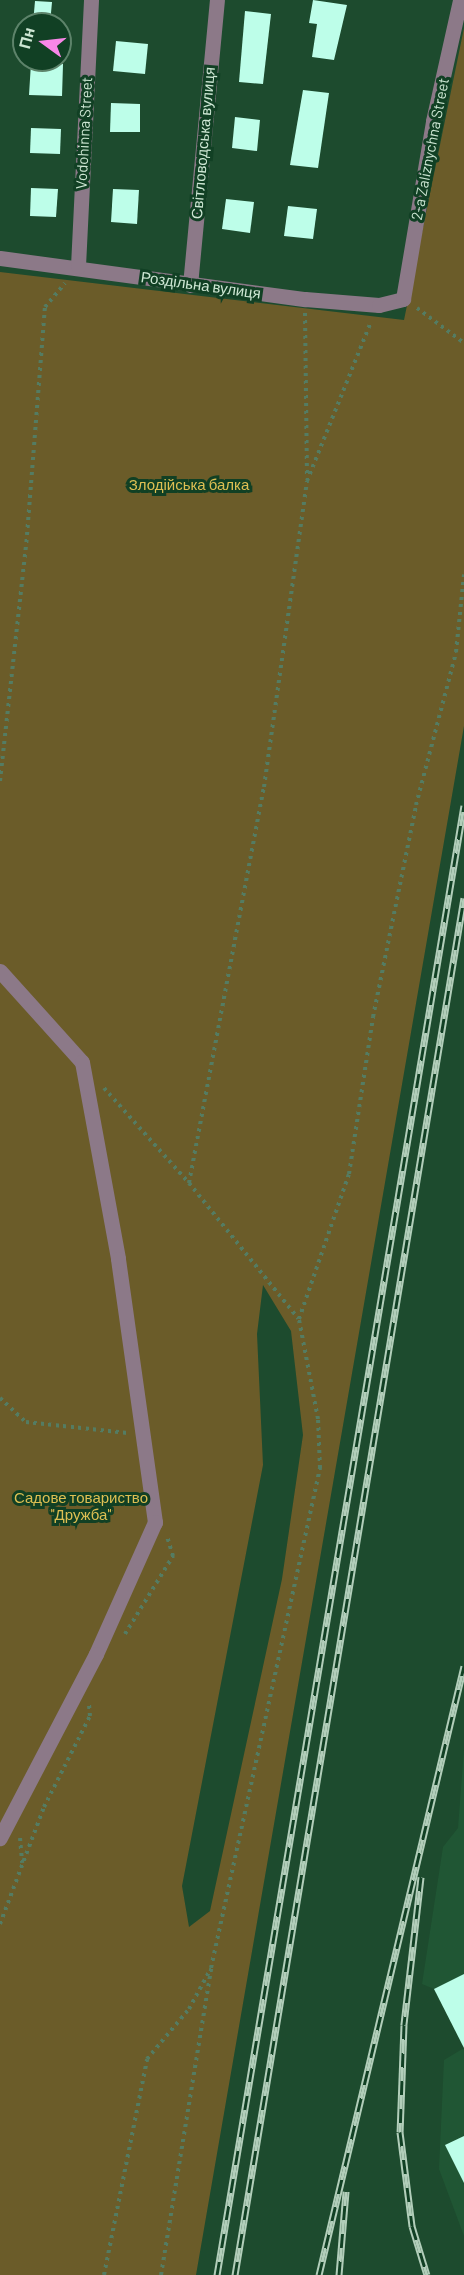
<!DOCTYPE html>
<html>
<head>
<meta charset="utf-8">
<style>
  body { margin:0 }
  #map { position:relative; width:464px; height:2275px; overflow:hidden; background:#1d4b2e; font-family:Barlow,sans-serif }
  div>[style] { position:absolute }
  .built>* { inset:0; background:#205634 }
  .green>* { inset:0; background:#6b5c29 }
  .building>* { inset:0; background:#bdfee9 }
  .path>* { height:4px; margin-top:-2px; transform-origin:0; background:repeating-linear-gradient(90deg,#547c62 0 3px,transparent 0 7.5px) }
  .minor>* { height:15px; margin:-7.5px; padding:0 7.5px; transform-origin:7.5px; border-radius:7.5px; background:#8c7988 }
  .rail>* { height:7px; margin-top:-3.5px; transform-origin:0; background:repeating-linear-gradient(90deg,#114024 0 14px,#b2ceba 0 28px); box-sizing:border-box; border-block:2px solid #b2ceba }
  span { translate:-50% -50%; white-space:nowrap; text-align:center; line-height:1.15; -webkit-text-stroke:6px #114024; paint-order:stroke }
  .street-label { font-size:15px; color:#cee7d4 }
  .park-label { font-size:15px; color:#debf53 }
  .north { position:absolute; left:12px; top:12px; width:60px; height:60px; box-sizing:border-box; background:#114024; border:2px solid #5d836a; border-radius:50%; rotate:285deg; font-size:16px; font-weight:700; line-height:24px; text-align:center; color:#cee7d4 }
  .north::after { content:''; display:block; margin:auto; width:21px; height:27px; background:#f987e8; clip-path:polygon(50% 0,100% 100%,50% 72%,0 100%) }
</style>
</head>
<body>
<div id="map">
  <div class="built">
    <i style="clip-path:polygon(464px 1749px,464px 2047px,434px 1989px,422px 1984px,443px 1847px,458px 1828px)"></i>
    <i style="clip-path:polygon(464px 2048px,464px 2236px,439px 2169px,444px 2060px)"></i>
  </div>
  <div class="green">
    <i style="clip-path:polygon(evenodd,464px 28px,464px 726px,196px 2275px,0 2275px,0 272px,404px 320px,464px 28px,263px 1285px,291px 1331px,303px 1435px,282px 1579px,210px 1911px,189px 1927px,182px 1886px,263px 1465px,257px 1334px,263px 1285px)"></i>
  </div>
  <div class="building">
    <i style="clip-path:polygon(313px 0,347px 5px,334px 60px,312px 57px,317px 24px,309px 23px)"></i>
    <i style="clip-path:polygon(35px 1px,52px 2px,50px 24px,33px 24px)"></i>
    <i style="clip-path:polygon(245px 11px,271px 14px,263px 84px,239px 82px)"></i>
    <i style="clip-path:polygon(116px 41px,148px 44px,145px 74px,113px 71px)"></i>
    <i style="clip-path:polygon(31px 63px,63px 64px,62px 96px,29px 95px)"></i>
    <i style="clip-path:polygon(303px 90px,329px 93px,318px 168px,290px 165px)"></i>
    <i style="clip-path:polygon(111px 103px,140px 104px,140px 132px,110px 132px)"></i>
    <i style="clip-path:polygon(235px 117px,260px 120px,257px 151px,232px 148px)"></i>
    <i style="clip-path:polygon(31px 128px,61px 129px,60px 154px,30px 153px)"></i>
    <i style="clip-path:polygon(31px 188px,58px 189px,56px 217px,30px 216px)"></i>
    <i style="clip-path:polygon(113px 189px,139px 190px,137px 224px,111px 222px)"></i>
    <i style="clip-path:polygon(226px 199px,254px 202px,250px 233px,222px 229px)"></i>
    <i style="clip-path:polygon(288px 206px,317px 209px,313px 239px,284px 236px)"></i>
    <i style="clip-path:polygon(464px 1974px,464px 2048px,434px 1989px)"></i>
    <i style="clip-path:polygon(464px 2136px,464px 2183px,445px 2145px)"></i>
  </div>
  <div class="path">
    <i style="left:417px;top:308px;width:59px;rotate:36.7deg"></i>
    <i style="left:305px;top:313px;width:164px;rotate:89.3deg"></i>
    <i style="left:0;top:781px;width:247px;rotate:-83.7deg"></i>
    <i style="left:27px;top:535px;width:229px;rotate:-85.5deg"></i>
    <i style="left:45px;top:307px;width:31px;rotate:-50deg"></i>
    <i style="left:104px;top:1088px;width:127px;rotate:48.2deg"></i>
    <i style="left:189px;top:1183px;width:174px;rotate:51.1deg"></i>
    <i style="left:189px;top:1183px;width:403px;rotate:-79.3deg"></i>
    <i style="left:264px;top:787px;width:309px;rotate:-82deg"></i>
    <i style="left:307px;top:481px;width:171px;rotate:-68.1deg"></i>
    <i style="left:0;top:1398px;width:35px;rotate:43deg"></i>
    <i style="left:26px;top:1422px;width:102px;rotate:6.2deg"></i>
    <i style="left:125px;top:1634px;width:92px;rotate:-58.4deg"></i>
    <i style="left:173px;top:1556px;width:21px;rotate:-107deg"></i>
    <i style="left:20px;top:1838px;width:25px;rotate:85deg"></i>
    <i style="left:0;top:1924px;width:125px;rotate:-69.4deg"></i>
    <i style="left:44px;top:1807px;width:102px;rotate:-63.2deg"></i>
    <i style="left:90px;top:1716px;width:11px;rotate:-95deg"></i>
    <i style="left:104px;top:2275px;width:220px;rotate:-78.7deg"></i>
    <i style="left:147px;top:2059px;width:65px;rotate:-50deg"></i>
    <i style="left:189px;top:2009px;width:42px;rotate:-61.6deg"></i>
    <i style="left:161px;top:2275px;width:311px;rotate:-80.7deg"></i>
    <i style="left:211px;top:1968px;width:512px;rotate:-77.7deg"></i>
    <i style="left:320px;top:1468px;width:49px;rotate:-92.3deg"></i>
    <i style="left:318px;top:1419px;width:102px;rotate:-100.8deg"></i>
    <i style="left:299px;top:1319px;width:153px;rotate:-71deg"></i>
    <i style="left:349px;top:1174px;width:159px;rotate:-81.3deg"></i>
    <i style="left:373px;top:1017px;width:216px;rotate:-78.5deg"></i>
    <i style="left:416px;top:805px;width:158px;rotate:-75.3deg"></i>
    <i style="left:456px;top:652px;width:78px;rotate:-84.1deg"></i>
  </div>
  <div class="minor">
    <i style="left:0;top:258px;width:308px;rotate:7.7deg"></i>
    <i style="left:305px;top:299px;width:74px;rotate:4.6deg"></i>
    <i style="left:379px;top:305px;width:25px;rotate:-14deg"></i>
    <i style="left:403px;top:299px;width:181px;rotate:-80.4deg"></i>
    <i style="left:433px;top:121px;width:124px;rotate:-77.4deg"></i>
    <i style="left:78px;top:266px;width:266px;rotate:-87.2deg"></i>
    <i style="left:190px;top:285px;width:286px;rotate:-84.6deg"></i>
    <i style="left:0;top:971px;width:122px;rotate:48deg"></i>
    <i style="left:82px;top:1062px;width:200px;rotate:79.6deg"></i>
    <i style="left:118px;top:1259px;width:266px;rotate:82deg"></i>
    <i style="left:155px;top:1522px;width:145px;rotate:114.1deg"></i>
    <i style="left:96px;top:1654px;width:208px;rotate:117.6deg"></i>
  </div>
  <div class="rail">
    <i style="left:421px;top:1877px;width:149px;rotate:96.6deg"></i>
    <i style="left:404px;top:2025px;width:107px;rotate:92.1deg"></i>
    <i style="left:400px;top:2132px;width:95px;rotate:82.7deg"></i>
    <i style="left:412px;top:2226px;width:51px;rotate:73deg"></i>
    <i style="left:217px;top:2275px;width:1490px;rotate:-80.46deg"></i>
    <i style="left:235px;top:2275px;width:1396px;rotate:-80.56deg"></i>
    <i style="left:319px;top:2275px;width:626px;rotate:-76.61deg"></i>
    <i style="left:339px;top:2275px;width:84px;rotate:-85.2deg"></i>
  </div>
  <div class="street-label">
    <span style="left:84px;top:133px;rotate:-87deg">Vodohinna Street</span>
    <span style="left:203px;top:143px;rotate:-85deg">Світловодська вулиця</span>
    <span style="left:430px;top:149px;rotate:-79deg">2-a Zaliznychna Street</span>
    <span style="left:201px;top:285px;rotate:8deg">Роздільна вулиця</span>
  </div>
  <div class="park-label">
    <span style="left:189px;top:485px">Злодійська балка</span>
    <span style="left:81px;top:1506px">Садове товариство<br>"Дружба"</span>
  </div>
  <div class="north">Пн</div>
</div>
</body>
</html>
